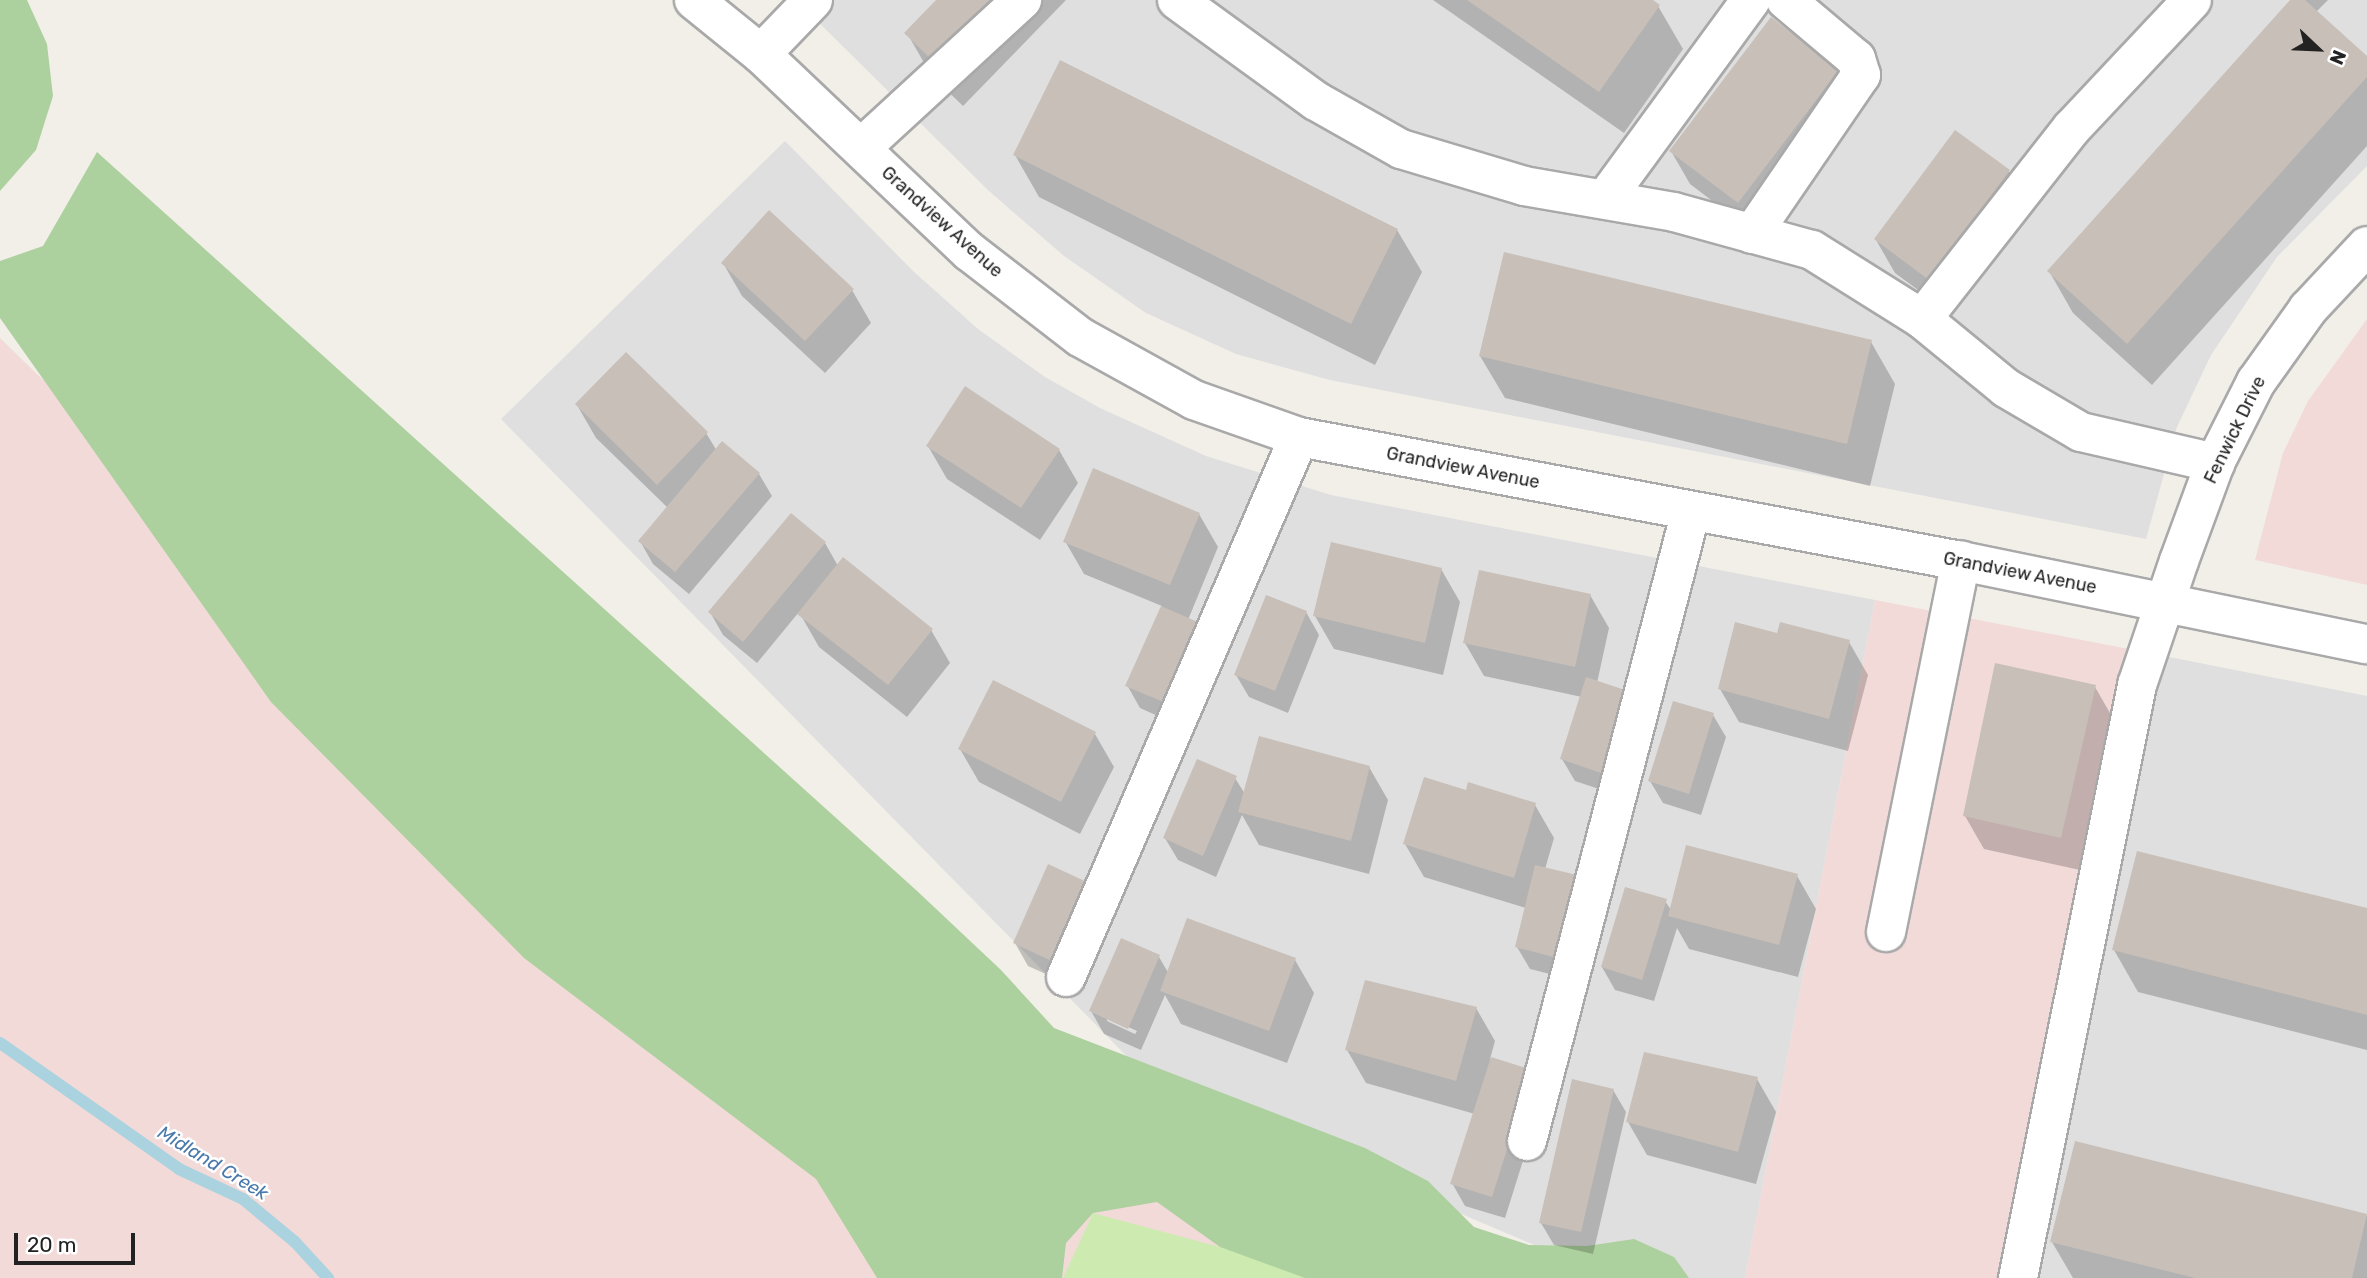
<!DOCTYPE html>
<html>
<head>
<meta charset="utf-8">
<style>
  body { margin:0 }
  #map { position:relative; width:2367px; height:1278px; overflow:hidden; background:#f2efe9; font-family:Rubik,sans-serif }
  div>[style] { position:absolute }
  .residential>* { inset:0; background:#e0dfdf }
  .commercial>* { inset:0; background:#f2dad9 }
  .grass>* { inset:0; background:#cdebb0 }
  .forest>* { inset:0; background:#add19e }
  .shadow>* { inset:0; background:#0003 }
  .stream>* { height:12px; margin:-6px; padding:0 6px; transform-origin:6px; border-radius:6px; background:#aad3df }
  .building>* { inset:0; background:#c7bfb8 }
  .roads { filter:drop-shadow(2px 0 #a9a9a9) drop-shadow(-2px 0 #a9a9a9) drop-shadow(0 2px #a9a9a9) drop-shadow(0 -2px #a9a9a9) }
  .minor>* { height:38px; margin:-19px; padding:0 19px; transform-origin:19px; border-radius:19px; background:#fff }
  span { translate:-50% -50%; white-space:nowrap; text-align:center; line-height:1.15; -webkit-text-stroke:5px #fff; paint-order:stroke }
  .street-label { font-size:18px; color:#222 }
  .water-label { font-size:19px; color:#4a7aab; font-style:italic }
  .north { position:absolute; left:2283px; top:14px; width:70px; height:70px; -webkit-text-stroke:5px #fff; paint-order:stroke; rotate:113deg; font-size:19px; font-weight:700; line-height:28px; text-align:center; color:#222 }
  .north::after { content:''; display:block; margin:auto; width:24px; height:32px; background:#222; clip-path:polygon(50% 0,100% 100%,50% 72%,0 100%) }
  .scale { position:absolute; left:14px; top:1233px; width:121px; height:32px; box-sizing:border-box; border:4px solid #222; border-top:0; padding-left:9px; font-size:21px; line-height:24px; white-space:nowrap; color:#222; -webkit-text-stroke:5px #fff; paint-order:stroke }
</style>
</head>
<body>
<div id="map">
  <div class="residential">
    <i style="clip-path:polygon(796px 0,2367px 0,2367px 166px,2277px 257px,2211px 355px,2177px 427px,2146px 539px,1330px 380px,1236px 354px,1146px 313px,1064px 256px,989px 191px)"></i>
    <i style="clip-path:polygon(785px 141px,913px 271px,978px 329px,1045px 377px,1100px 408px,1206px 456px,1331px 495px,1875px 600px,1745px 1278px,1612px 1278px,1153px 1083px,501px 419px)"></i>
    <i style="clip-path:polygon(2129px 649px,2367px 696px,2367px 1278px,2007px 1278px)"></i>
  </div>
  <div class="commercial">
    <i style="clip-path:polygon(2367px 319px,2367px 585px,2255px 560px,2283px 453px,2308px 401px)"></i>
    <i style="clip-path:polygon(0 338px,464px 789px,1580px 1278px,0 1278px)"></i>
    <i style="clip-path:polygon(1875px 600px,2129px 649px,2007px 1278px,1745px 1278px)"></i>
  </div>
  <div class="grass">
    <i style="clip-path:polygon(1093px 1213px,1220px 1247px,1314px 1278px,1063px 1278px)"></i>
  </div>
  <div class="forest">
    <i style="clip-path:polygon(0 0,27px 0,47px 44px,53px 96px,36px 150px,0 191px)"></i>
    <i style="clip-path:polygon(97px 152px,916px 890px,1001px 970px,1054px 1028px,1365px 1148px,1428px 1181px,1474px 1227px,1529px 1245px,1587px 1246px,1634px 1239px,1674px 1257px,1689px 1278px,1305px 1278px,1220px 1247px,1157px 1202px,1093px 1213px,1066px 1243px,1062px 1278px,877px 1278px,816px 1179px,524px 958px,271px 702px,0 318px,0 261px,43px 246px)"></i>
  </div>
  <div class="shadow">
    <i style="clip-path:polygon(939px 0,1066px 0,963px 106px,931px 75px,907px 33px)"></i>
    <i style="clip-path:polygon(1433px 0,1649px 0,1658px 6px,1683px 49px,1624px 133px)"></i>
    <i style="clip-path:polygon(2292px 0,2328px 0,2316px 12px,2367px 59px,2367px 146px,2152px 385px,2073px 313px,2049px 271px)"></i>
    <i style="clip-path:polygon(1838px 71px,1857px 104px,1757px 235px,1690px 184px,1671px 151px)"></i>
    <i style="clip-path:polygon(1955px 132px,2009px 172px,2028px 205px,1948px 312px,1895px 273px,1876px 240px)"></i>
    <i style="clip-path:polygon(1015px 155px,1397px 230px,1422px 272px,1375px 365px,1039px 197px)"></i>
    <i style="clip-path:polygon(723px 263px,852px 290px,871px 323px,825px 373px,742px 296px)"></i>
    <i style="clip-path:polygon(1871px 342px,1895px 384px,1870px 486px,1505px 398px,1480px 356px)"></i>
    <i style="clip-path:polygon(577px 405px,706px 433px,717px 451px,759px 474px,772px 496px,689px 594px,653px 564px,640px 541px,668px 508px,596px 438px)"></i>
    <i style="clip-path:polygon(928px 446px,1059px 450px,1078px 483px,1040px 540px,947px 479px)"></i>
    <i style="clip-path:polygon(1199px 514px,1218px 547px,1188px 620px,1178px 725px,1140px 708px,1127px 685px,1162px 606px,1084px 574px,1065px 541px)"></i>
    <i style="clip-path:polygon(825px 543px,838px 566px,931px 630px,950px 663px,907px 717px,819px 647px,799px 612px,757px 663px,723px 635px,710px 612px)"></i>
    <i style="clip-path:polygon(1441px 569px,1460px 602px,1443px 675px,1334px 649px,1315px 616px)"></i>
    <i style="clip-path:polygon(1590px 595px,1609px 628px,1597px 683px,1627px 693px,1614px 794px,1575px 781px,1562px 759px,1582px 697px,1484px 676px,1465px 643px)"></i>
    <i style="clip-path:polygon(1306px 612px,1319px 635px,1288px 713px,1249px 697px,1236px 675px)"></i>
    <i style="clip-path:polygon(1779px 635px,1849px 642px,1868px 675px,1848px 751px,1739px 722px,1720px 689px)"></i>
    <i style="clip-path:polygon(2095px 687px,2114px 720px,2080px 870px,1984px 849px,1965px 816px)"></i>
    <i style="clip-path:polygon(1713px 715px,1726px 737px,1701px 815px,1663px 803px,1650px 781px)"></i>
    <i style="clip-path:polygon(1095px 734px,1114px 767px,1080px 834px,979px 782px,960px 749px)"></i>
    <i style="clip-path:polygon(1369px 767px,1388px 800px,1369px 874px,1259px 845px,1242px 815px,1216px 877px,1178px 860px,1165px 838px,1235px 778px,1245px 794px)"></i>
    <i style="clip-path:polygon(1467px 792px,1535px 805px,1554px 838px,1545px 869px,1570px 979px,1530px 969px,1517px 947px,1526px 908px,1424px 877px,1405px 844px)"></i>
    <i style="clip-path:polygon(1049px 867px,1066px 983px,1028px 966px,1015px 943px)"></i>
    <i style="clip-path:polygon(1797px 876px,1816px 909px,1798px 977px,1689px 949px,1677px 928px,1654px 1001px,1615px 990px,1602px 967px,1665px 901px,1671px 910px)"></i>
    <i style="clip-path:polygon(2367px 910px,2367px 1050px,2138px 992px,2114px 950px)"></i>
    <i style="clip-path:polygon(evenodd,1159px 957px,1169px 974px,1295px 960px,1314px 993px,1287px 1063px,1181px 1024px,1165px 995px,1141px 1050px,1104px 1034px,1091px 1011px,1159px 957px,1107px 1017px,1137px 1031px,1135px 1034px,1107px 1021px,1107px 1017px)"></i>
    <i style="clip-path:polygon(1476px 1008px,1495px 1041px,1490px 1059px,1531px 1071px,1544px 1094px,1505px 1218px,1465px 1206px,1452px 1183px,1475px 1114px,1366px 1083px,1347px 1050px)"></i>
    <i style="clip-path:polygon(1757px 1079px,1776px 1112px,1756px 1184px,1647px 1155px,1628px 1122px)"></i>
    <i style="clip-path:polygon(1613px 1090px,1626px 1112px,1593px 1254px,1554px 1245px,1541px 1223px)"></i>
    <i style="clip-path:polygon(2077px 1143px,2367px 1216px,2367px 1278px,2073px 1278px,2052px 1242px)"></i>
  </div>
  <div class="stream">
    <i style="left:0;top:1043px;width:219px;rotate:35.1deg"></i>
    <i style="left:179px;top:1169px;width:71px;rotate:25.1deg"></i>
    <i style="left:243px;top:1199px;width:67px;rotate:39.6deg"></i>
    <i style="left:295px;top:1242px;width:49px;rotate:47.5deg"></i>
  </div>
  <div class="building">
    <i style="clip-path:polygon(936px 0,1001px 0,937px 65px,904px 33px)"></i>
    <i style="clip-path:polygon(1467px 0,1653px 0,1660px 5px,1599px 92px)"></i>
    <i style="clip-path:polygon(2290px 0,2305px 0,2367px 56px,2367px 77px,2127px 344px,2047px 271px)"></i>
    <i style="clip-path:polygon(1771px 17px,1839px 70px,1738px 203px,1669px 151px)"></i>
    <i style="clip-path:polygon(1060px 60px,1398px 229px,1351px 324px,1013px 155px)"></i>
    <i style="clip-path:polygon(1955px 130px,2010px 170px,1929px 280px,1874px 239px)"></i>
    <i style="clip-path:polygon(769px 210px,854px 289px,805px 341px,721px 263px)"></i>
    <i style="clip-path:polygon(1504px 252px,1872px 340px,1847px 444px,1479px 356px)"></i>
    <i style="clip-path:polygon(626px 352px,708px 432px,657px 485px,575px 404px)"></i>
    <i style="clip-path:polygon(965px 386px,1060px 449px,1021px 508px,926px 446px)"></i>
    <i style="clip-path:polygon(722px 441px,760px 473px,675px 572px,638px 541px)"></i>
    <i style="clip-path:polygon(1093px 468px,1200px 513px,1170px 585px,1063px 542px)"></i>
    <i style="clip-path:polygon(791px 513px,826px 542px,743px 642px,708px 612px)"></i>
    <i style="clip-path:polygon(1331px 542px,1442px 568px,1425px 643px,1313px 616px)"></i>
    <i style="clip-path:polygon(843px 557px,933px 629px,888px 685px,797px 614px)"></i>
    <i style="clip-path:polygon(1479px 570px,1591px 594px,1575px 667px,1463px 643px)"></i>
    <i style="clip-path:polygon(1266px 595px,1307px 611px,1275px 691px,1234px 675px)"></i>
    <i style="clip-path:polygon(1161px 606px,1200px 623px,1166px 703px,1125px 686px)"></i>
    <i style="clip-path:polygon(1735px 622px,1777px 633px,1780px 622px,1850px 640px,1829px 719px,1718px 689px)"></i>
    <i style="clip-path:polygon(1995px 663px,2096px 685px,2061px 838px,1963px 816px)"></i>
    <i style="clip-path:polygon(1586px 677px,1628px 691px,1601px 773px,1560px 759px)"></i>
    <i style="clip-path:polygon(993px 680px,1096px 732px,1061px 802px,958px 749px)"></i>
    <i style="clip-path:polygon(1673px 701px,1714px 713px,1689px 794px,1648px 781px)"></i>
    <i style="clip-path:polygon(1259px 736px,1370px 766px,1351px 841px,1238px 812px)"></i>
    <i style="clip-path:polygon(1197px 759px,1237px 776px,1203px 856px,1163px 838px)"></i>
    <i style="clip-path:polygon(1424px 777px,1466px 790px,1468px 782px,1536px 803px,1514px 878px,1403px 844px)"></i>
    <i style="clip-path:polygon(1686px 845px,1798px 874px,1779px 945px,1668px 916px)"></i>
    <i style="clip-path:polygon(2137px 851px,2367px 908px,2367px 1015px,2112px 950px)"></i>
    <i style="clip-path:polygon(1048px 864px,1089px 883px,1054px 962px,1013px 943px)"></i>
    <i style="clip-path:polygon(1535px 865px,1577px 875px,1557px 958px,1515px 947px)"></i>
    <i style="clip-path:polygon(1625px 887px,1667px 899px,1642px 980px,1601px 967px)"></i>
    <i style="clip-path:polygon(1187px 918px,1296px 958px,1269px 1031px,1160px 991px)"></i>
    <i style="clip-path:polygon(1121px 938px,1160px 955px,1128px 1029px,1089px 1011px)"></i>
    <i style="clip-path:polygon(1365px 980px,1477px 1007px,1456px 1081px,1345px 1050px)"></i>
    <i style="clip-path:polygon(1644px 1052px,1758px 1077px,1738px 1152px,1626px 1122px)"></i>
    <i style="clip-path:polygon(1491px 1057px,1532px 1070px,1492px 1197px,1450px 1184px)"></i>
    <i style="clip-path:polygon(1572px 1079px,1614px 1089px,1581px 1232px,1539px 1223px)"></i>
    <i style="clip-path:polygon(2075px 1141px,2367px 1214px,2352px 1278px,2195px 1278px,2050px 1242px)"></i>
  </div>
  <div class="roads">
    <div class="minor">
      <i style="left:694px;top:0;width:86px;rotate:38.9deg"></i>
      <i style="left:761px;top:54px;width:288px;rotate:43.5deg"></i>
      <i style="left:970px;top:252px;width:139px;rotate:37.7deg"></i>
      <i style="left:1080px;top:337px;width:130px;rotate:28.9deg"></i>
      <i style="left:1194px;top:400px;width:111px;rotate:19.4deg"></i>
      <i style="left:1299px;top:437px;width:674px;rotate:10.61deg"></i>
      <i style="left:1961px;top:561px;width:414px;rotate:11.6deg"></i>
      <i style="left:1177px;top:0;width:172px;rotate:36deg"></i>
      <i style="left:1316px;top:101px;width:98px;rotate:29.5deg"></i>
      <i style="left:1401px;top:149px;width:128px;rotate:16.7deg"></i>
      <i style="left:1524px;top:186px;width:152px;rotate:9.8deg"></i>
      <i style="left:1674px;top:212px;width:143px;rotate:15.4deg"></i>
      <i style="left:1812px;top:250px;width:130px;rotate:32.1deg"></i>
      <i style="left:1922px;top:319px;width:109px;rotate:39.4deg"></i>
      <i style="left:2006px;top:388px;width:87px;rotate:30.4deg"></i>
      <i style="left:2081px;top:432px;width:138px;rotate:13deg"></i>
      <i style="left:761px;top:54px;width:75px;rotate:-46.1deg"></i>
      <i style="left:861px;top:148px;width:219px;rotate:-42.6deg"></i>
      <i style="left:1606px;top:198px;width:245px;rotate:-53.8deg"></i>
      <i style="left:1752px;top:234px;width:193px;rotate:-55.6deg"></i>
      <i style="left:1861px;top:75px;width:17px;rotate:-107deg"></i>
      <i style="left:1856px;top:59px;width:92px;rotate:-139.9deg"></i>
      <i style="left:1922px;top:319px;width:243px;rotate:-51.9deg"></i>
      <i style="left:2072px;top:128px;width:175px;rotate:-46.8deg"></i>
      <i style="left:1886px;top:932px;width:379px;rotate:-78.6deg"></i>
      <i style="left:1066px;top:977px;width:588px;rotate:-66.66deg"></i>
      <i style="left:1527px;top:1141px;width:651px;rotate:-75.41deg"></i>
      <i style="left:2018px;top:1278px;width:605px;rotate:-78.65deg"></i>
      <i style="left:2137px;top:685px;width:131px;rotate:-71.3deg"></i>
      <i style="left:2179px;top:561px;width:104px;rotate:-69.8deg"></i>
      <i style="left:2215px;top:463px;width:91px;rotate:-63.2deg"></i>
      <i style="left:2256px;top:382px;width:90px;rotate:-54.5deg"></i>
      <i style="left:2308px;top:309px;width:86px;rotate:-46.9deg"></i>
    </div>
  </div>
  <div class="street-label">
    <span style="left:942px;top:222px;rotate:42deg">Grandview Avenue</span>
    <span style="left:2235px;top:430px;rotate:-64deg">Fenwick Drive</span>
    <span style="left:1463px;top:468px;rotate:11deg">Grandview Avenue</span>
    <span style="left:2020px;top:573px;rotate:11deg">Grandview Avenue</span>
  </div>
  <div class="water-label">
    <span style="left:213px;top:1163px;rotate:31deg">Midland Creek</span>
  </div>
  <div class="north">N</div>
  <div class="scale">20 m</div>
</div>
</body>
</html>
